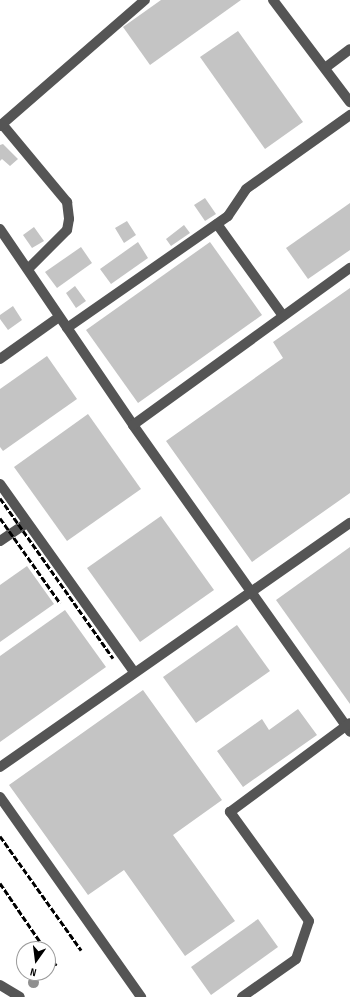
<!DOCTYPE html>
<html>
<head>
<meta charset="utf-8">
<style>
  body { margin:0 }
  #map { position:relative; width:350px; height:997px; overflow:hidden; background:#fff; font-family:"Sofia Sans Condensed",sans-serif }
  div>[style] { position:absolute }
  .building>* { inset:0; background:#c4c4c4 }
  .minor>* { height:10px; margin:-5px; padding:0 5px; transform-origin:5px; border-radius:5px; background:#555 }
  .rail>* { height:3px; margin-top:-1.5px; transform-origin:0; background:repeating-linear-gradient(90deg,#000 0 6px,transparent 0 8px) }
  .trees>* { width:11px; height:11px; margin:-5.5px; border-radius:50%; background:#8f8f8f }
  span { translate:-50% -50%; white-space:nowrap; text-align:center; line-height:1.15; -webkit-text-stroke:3px #fff; paint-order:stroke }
  .north { position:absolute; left:16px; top:941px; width:40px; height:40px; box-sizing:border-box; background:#fff; border:1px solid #999; border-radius:50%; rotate:194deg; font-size:11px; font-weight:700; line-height:16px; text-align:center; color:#000 }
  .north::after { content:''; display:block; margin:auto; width:14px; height:18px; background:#000; clip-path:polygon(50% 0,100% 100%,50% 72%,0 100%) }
</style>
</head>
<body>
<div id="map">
  <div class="building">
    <i style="clip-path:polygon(161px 0,241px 0,150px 65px,123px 27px)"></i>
    <i style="clip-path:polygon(238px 31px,303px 122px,265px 149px,200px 57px)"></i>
    <i style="clip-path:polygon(3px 144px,18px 159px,10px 166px,2px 159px,0 161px,0 145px)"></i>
    <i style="clip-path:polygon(205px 198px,216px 214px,205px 221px,194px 205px)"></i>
    <i style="clip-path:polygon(350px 203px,350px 250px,308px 279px,286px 248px)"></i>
    <i style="clip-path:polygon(127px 221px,136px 235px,124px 243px,115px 228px)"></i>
    <i style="clip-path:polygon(184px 225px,190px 233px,171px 246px,166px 239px)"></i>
    <i style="clip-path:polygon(34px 227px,44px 241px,32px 248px,23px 235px)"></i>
    <i style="clip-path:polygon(138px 242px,148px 258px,111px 284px,100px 269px)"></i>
    <i style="clip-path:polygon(210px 242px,262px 315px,138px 403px,86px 330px)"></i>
    <i style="clip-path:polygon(81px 247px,92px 263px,57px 288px,45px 272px)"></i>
    <i style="clip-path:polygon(75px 286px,86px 301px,76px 308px,66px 293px)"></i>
    <i style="clip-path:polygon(350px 288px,350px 493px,252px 562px,166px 441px,283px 358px,273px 342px)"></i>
    <i style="clip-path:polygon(13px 306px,22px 320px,8px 330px,0 319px,0 315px)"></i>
    <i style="clip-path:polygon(47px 356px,77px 399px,3px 451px,0 447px,0 389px)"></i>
    <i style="clip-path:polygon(88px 414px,141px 489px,67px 541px,14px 467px)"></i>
    <i style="clip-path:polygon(161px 516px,214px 590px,140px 642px,87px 568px)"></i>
    <i style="clip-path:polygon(350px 547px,350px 704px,276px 600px)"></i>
    <i style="clip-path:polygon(27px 566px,54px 604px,0 642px,0 585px)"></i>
    <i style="clip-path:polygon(65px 610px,106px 667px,0 742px,0 656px)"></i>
    <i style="clip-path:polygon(237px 625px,270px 671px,196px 723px,163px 677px)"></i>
    <i style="clip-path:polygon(143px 690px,222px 800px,173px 835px,235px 921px,185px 956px,124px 870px,88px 895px,9px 785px)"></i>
    <i style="clip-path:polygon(298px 709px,317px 735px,243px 787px,217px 751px,262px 719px,269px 730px)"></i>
    <i style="clip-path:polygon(258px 919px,278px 947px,211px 995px,191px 967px)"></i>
  </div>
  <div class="minor">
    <i style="left:273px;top:0;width:128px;rotate:53deg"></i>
    <i style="left:325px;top:68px;width:31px;rotate:-37deg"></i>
    <i style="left:2px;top:124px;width:102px;rotate:50.2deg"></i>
    <i style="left:67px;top:202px;width:17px;rotate:83deg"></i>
    <i style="left:69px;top:219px;width:11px;rotate:100deg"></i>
    <i style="left:67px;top:230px;width:55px;rotate:135deg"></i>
    <i style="left:0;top:126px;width:192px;rotate:-41deg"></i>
    <i style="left:217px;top:224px;width:113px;rotate:54.3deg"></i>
    <i style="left:0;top:229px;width:237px;rotate:55.8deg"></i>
    <i style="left:133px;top:425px;width:376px;rotate:54.7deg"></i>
    <i style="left:67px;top:328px;width:196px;rotate:-34.8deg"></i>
    <i style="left:228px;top:216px;width:32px;rotate:-56deg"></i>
    <i style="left:246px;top:189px;width:128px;rotate:-35.4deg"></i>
    <i style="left:0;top:359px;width:72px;rotate:-35.4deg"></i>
    <i style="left:133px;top:425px;width:268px;rotate:-35.9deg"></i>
    <i style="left:0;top:484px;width:231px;rotate:54.5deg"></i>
    <i style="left:0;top:541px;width:32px;rotate:-34deg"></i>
    <i style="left:0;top:767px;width:427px;rotate:-34.9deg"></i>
    <i style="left:0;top:797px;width:245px;rotate:54.8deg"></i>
    <i style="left:0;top:985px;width:23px;rotate:31deg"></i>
    <i style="left:242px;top:997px;width:66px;rotate:-35.1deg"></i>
    <i style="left:296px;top:959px;width:40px;rotate:-71.1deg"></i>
    <i style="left:309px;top:921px;width:135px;rotate:-125.9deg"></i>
    <i style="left:230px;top:812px;width:149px;rotate:-36.6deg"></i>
  </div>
  <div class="rail">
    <i style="left:0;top:498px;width:196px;rotate:54.8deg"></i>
    <i style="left:0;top:518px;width:104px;rotate:54.8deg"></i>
    <i style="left:0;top:836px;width:140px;rotate:54.6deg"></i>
    <i style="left:0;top:883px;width:80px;rotate:55.7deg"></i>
    <i style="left:48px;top:954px;width:14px;rotate:54deg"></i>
  </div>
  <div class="trees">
    <i style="left:33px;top:982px"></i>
  </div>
  <div class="north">N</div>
</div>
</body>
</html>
